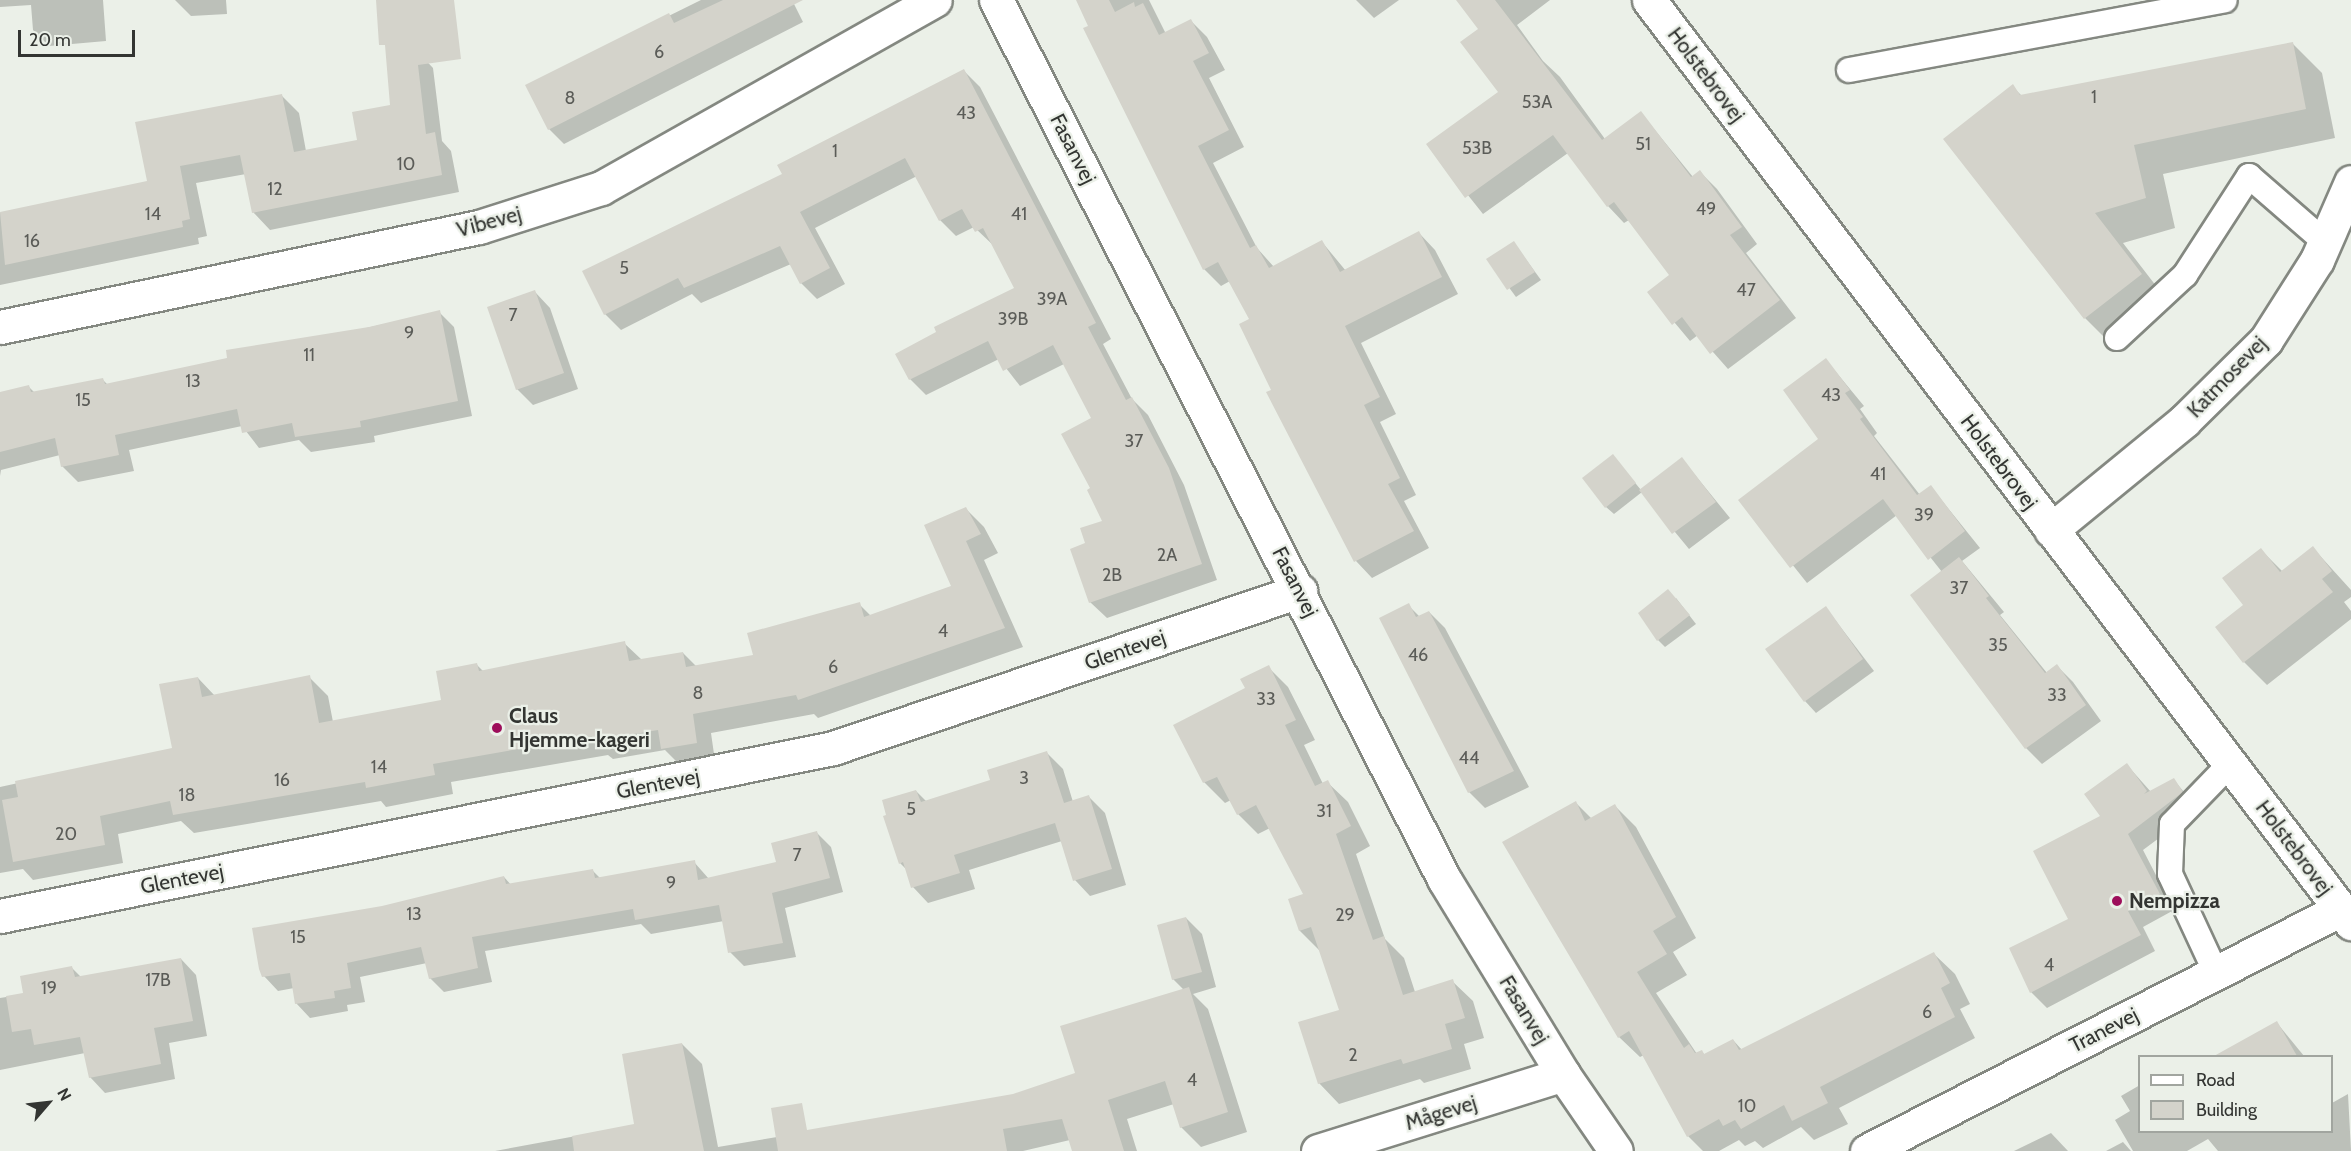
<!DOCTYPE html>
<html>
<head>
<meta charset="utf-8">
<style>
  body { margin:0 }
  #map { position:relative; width:2351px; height:1151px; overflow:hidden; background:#ebf0e8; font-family:Cabin,sans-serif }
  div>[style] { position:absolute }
  .shadow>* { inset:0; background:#0003 }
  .building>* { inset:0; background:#d4d3cb }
  .roads { filter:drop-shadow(2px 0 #848881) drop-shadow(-2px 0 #848881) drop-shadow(0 2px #848881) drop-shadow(0 -2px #848881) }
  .service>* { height:24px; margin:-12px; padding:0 12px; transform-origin:12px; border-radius:12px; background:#fff }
  .minor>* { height:33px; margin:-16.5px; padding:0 16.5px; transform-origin:16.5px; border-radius:16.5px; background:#fff }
  .tertiary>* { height:33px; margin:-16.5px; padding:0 16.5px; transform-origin:16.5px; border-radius:16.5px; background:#fff }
  .dots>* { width:16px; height:16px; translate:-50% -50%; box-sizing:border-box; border:3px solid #ebf0e8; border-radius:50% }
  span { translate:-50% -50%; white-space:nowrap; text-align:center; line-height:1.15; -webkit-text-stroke:4.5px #ebf0e8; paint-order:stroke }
  .number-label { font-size:18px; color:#5b5c58 }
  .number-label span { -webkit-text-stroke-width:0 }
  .street-label { font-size:21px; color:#333532 }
  .poi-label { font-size:21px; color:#333532; font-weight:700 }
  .left { translate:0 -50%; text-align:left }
  .legend { position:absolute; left:2138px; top:1055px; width:195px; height:78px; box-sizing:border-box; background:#ebf0e8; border:2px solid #a1a59f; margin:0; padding:8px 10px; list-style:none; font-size:18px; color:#333532 }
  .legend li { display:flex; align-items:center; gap:12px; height:30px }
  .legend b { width:30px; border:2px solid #a1a59f }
  .north { position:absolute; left:18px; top:1073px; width:60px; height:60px; -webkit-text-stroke:4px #ebf0e8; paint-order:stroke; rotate:62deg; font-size:16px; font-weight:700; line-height:24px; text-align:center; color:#333532 }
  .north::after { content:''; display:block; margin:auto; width:21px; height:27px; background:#333532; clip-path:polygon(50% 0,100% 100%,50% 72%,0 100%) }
  .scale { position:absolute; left:18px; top:30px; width:117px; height:27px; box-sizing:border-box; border:3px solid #333532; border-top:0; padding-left:8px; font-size:18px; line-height:21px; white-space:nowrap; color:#333532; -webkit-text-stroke:4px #ebf0e8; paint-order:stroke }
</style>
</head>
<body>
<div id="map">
  <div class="shadow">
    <i style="clip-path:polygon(0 0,103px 0,106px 41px,49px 46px,33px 30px,31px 5px,0 7px)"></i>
    <i style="clip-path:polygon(175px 0,226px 0,227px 14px,191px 16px)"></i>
    <i style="clip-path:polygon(701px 0,792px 0,803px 22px,564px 144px,549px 129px,527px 86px)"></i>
    <i style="clip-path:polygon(1091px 0,1149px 0,1166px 34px,1191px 21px,1207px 37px,1225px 70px,1209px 78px,1244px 147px,1213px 163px,1257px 248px,1274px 267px,1322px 242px,1346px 271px,1419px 233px,1435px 250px,1458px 294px,1361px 343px,1396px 414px,1380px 422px,1416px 495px,1404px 501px,1429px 548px,1372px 578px,1356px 561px,1268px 393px,1273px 390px,1251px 320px,1230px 281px,1221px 286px,1204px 269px,1090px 26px)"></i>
    <i style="clip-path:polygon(1356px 0,1399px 0,1374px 18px)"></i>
    <i style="clip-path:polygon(1458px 0,1550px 0,1517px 25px,1543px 61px,1560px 77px,1605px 139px,1641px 113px,1693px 177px,1700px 172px,1717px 189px,1757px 244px,1746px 253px,1796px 318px,1728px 369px,1698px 335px,1690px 341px,1649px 292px,1671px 276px,1629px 220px,1624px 223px,1608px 206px,1568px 153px,1483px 214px,1428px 145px,1500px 92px,1480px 29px)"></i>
    <i style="clip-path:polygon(2292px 43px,2322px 73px,2335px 138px,2163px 174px,2175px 228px,2123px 243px,2170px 304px,2115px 348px,2085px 318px,1945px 139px,2012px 86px,2022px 96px)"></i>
    <i style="clip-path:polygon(416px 50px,433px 68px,442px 141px,451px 151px,459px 192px,270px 230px,253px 212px,246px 174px,196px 183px,207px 236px,198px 238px,199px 244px,0 285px,0 213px,148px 182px,282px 96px,299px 113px,306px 151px,359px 141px,392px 106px)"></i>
    <i style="clip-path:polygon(964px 71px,980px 87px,1111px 339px,1103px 344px,1132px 399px,1148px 415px,1184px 485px,1217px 580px,1107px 618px,1090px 602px,1087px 544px,1104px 522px,1092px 489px,1093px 419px,1064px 364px,1020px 386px,999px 359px,926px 395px,910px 379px,1017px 288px,994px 246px,974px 227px,956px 236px,940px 220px,917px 176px,815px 228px,845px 284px,817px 299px,801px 283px,791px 264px,701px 303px,692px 294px,621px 330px,605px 314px,784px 175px)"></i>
    <i style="clip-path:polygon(1514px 243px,1541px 280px,1516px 297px,1488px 259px)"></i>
    <i style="clip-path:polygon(535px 292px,550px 308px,578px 389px,533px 405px,517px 389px)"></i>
    <i style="clip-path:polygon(439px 312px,454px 327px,472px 416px,374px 436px,375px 442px,311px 452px,299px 440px,259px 448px,242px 426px,129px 450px,134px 471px,78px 482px,62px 466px,60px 455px,1px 470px,0 476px,0 393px,29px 387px,35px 393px,103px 380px,108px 385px)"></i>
    <i style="clip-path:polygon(1826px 360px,1864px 406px,1860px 409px,1877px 433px,1874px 436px,1920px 495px,1931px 487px,1980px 548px,1962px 561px,2004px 612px,2000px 615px,2047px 673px,2057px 666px,2073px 682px,2101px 721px,2042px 764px,2026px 748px,1942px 572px,1897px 515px,1807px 583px,1741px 500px,1820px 439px)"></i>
    <i style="clip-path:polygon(1613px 456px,1641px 490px,1682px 459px,1730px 518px,1689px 549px,1642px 492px,1614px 514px,1606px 507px)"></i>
    <i style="clip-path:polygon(965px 508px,984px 527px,998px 553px,984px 560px,1023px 647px,818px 718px,814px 714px,711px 733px,715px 761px,682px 767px,665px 750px,613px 759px,608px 755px,451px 782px,453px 794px,386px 807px,381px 801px,194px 833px,181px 821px,118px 834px,123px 863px,33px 880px,23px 869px,0 873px,0 787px,174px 749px,198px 678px,215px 696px,309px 677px,328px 696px,333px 722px,443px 701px,477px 665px,483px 671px,624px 643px,642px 660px,683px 653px,696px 666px,755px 656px,859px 604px,871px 616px,953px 586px)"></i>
    <i style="clip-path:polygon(2313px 548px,2351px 590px,2351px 597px,2344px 602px,2351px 611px,2351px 619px,2267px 685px,2244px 662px,2261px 550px,2283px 572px)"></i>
    <i style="clip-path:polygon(1676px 598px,1696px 624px,1665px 647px,1658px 640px)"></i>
    <i style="clip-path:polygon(1408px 605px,1420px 617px,1429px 612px,1445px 628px,1529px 787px,1485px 808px,1469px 792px)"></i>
    <i style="clip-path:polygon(1826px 608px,1874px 671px,1816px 713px,1805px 701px)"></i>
    <i style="clip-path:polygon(1268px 667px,1288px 687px,1315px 740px,1304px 745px,1323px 784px,1327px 782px,1348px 802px,1370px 846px,1356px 854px,1385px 939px,1404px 958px,1415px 992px,1452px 981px,1473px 1001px,1484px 1038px,1464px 1044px,1471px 1069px,1424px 1083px,1420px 1079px,1339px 1104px,1319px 1083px,1341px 1011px,1320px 951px,1300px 931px,1290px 900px,1306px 895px,1270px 828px,1258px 834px,1238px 814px,1231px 800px,1225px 803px,1204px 782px,1175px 726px,1247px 689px)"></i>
    <i style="clip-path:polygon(1047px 753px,1063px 769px,1073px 802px,1089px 797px,1105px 813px,1126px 885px,1090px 896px,1075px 880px,1062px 841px,969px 870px,975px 889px,928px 903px,913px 887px,907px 870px,900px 863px,916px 791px,927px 802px,992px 781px)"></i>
    <i style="clip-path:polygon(2127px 765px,2151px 792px,2174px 780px,2198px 809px,2143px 850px,2174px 910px,2143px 927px,2155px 951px,2047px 1008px,2031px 992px,2070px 920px,2102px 817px)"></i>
    <i style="clip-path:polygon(1576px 803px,1592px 819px,1615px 806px,1636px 827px,1696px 938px,1673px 952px,1687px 975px,1656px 993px,1697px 1054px,1702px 1052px,1705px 1055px,1733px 1040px,1742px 1050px,1934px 954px,1955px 974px,1970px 1004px,1960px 1009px,1975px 1038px,1839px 1108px,1848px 1124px,1814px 1140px,1801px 1127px,1763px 1148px,1755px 1141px,1745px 1146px,1739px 1140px,1719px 1151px,1703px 1151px,1688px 1136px,1644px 1055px,1640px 1057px,1619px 1037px)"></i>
    <i style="clip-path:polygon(817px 833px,831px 847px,843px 892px,785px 908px,796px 957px,744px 966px,730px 952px,724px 921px,651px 934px,641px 924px,485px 951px,492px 982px,444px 992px,430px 978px,427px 963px,360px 977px,365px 1002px,347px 1005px,348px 1011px,310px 1018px,296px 1003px,294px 988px,278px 991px,264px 976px,382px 907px,504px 877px,511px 885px,593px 871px,600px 878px,694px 862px,709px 879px,777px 863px)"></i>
    <i style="clip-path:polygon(1186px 918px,1202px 934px,1216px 987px,1193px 994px,1208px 1009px,1247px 1132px,1201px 1147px,1181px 1127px,1174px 1104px,1127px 1119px,1137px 1151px,1074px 1151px,1070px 1140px,1023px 1151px,853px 1151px,1077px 1074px,1184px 990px,1173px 979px)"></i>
    <i style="clip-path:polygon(181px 959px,196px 975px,207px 1036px,169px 1043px,175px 1079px,105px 1093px,90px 1077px,85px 1053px,0 1070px,0 998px,25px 994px,72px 968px,82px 978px)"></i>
    <i style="clip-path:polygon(2277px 1023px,2304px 1056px,2217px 1056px)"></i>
    <i style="clip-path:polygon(682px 1044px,702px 1064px,718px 1147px,789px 1135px,805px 1151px,495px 1151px,636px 1125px)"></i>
    <i style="clip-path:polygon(2140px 1085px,2140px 1132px,2332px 1132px,2332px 1103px,2348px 1094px,2351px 1151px,2218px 1151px,2208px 1139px,2187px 1151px,2133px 1151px,2115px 1120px,2130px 1111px,2121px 1096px)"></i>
    <i style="clip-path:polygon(2051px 1133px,2068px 1151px,2014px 1151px)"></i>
    <i style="clip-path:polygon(2123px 1142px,2131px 1151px,2106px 1151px)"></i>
  </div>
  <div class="building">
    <i style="clip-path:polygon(376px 0,454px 0,461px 59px,418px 65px,426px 134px,435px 132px,442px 175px,252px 213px,240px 155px,180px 166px,190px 219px,182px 221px,183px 227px,5px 265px,0 212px,147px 181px,135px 122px,282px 94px,294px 152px,357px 140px,352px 112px,390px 105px,385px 45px,379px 45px)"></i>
    <i style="clip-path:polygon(723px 0,803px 0,548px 130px,525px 85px,669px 13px,674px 23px)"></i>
    <i style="clip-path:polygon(1076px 0,1109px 0,1115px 12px,1134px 2px,1135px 7px,1143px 3px,1159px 35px,1191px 19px,1209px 53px,1193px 61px,1229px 130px,1198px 146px,1250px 248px,1256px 245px,1269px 268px,1322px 240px,1340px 272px,1419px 231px,1442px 277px,1345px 326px,1380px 397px,1364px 405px,1400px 478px,1388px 484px,1414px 531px,1354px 562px,1266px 392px,1271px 390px,1239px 324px,1249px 319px,1218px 262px,1203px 270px,1083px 28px,1088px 26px)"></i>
    <i style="clip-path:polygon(1456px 0,1495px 0,1602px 140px,1641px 111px,1691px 177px,1700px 170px,1742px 227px,1730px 235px,1780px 300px,1710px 354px,1682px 317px,1672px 325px,1647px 292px,1669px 275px,1614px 202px,1607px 207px,1553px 135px,1465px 198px,1426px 144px,1498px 92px,1460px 42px,1478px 29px)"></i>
    <i style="clip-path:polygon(2293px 42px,2306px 109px,2134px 145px,2146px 198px,2095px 213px,2142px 274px,2084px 319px,1943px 139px,2013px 84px,2020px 95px)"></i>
    <i style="clip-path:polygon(964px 69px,1096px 323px,1088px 327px,1126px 400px,1132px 397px,1169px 468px,1202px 564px,1089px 603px,1070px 549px,1085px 543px,1080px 528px,1102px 521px,1087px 490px,1090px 488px,1061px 434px,1091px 418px,1053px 345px,1003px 371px,988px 341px,909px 380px,895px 354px,936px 332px,934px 327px,1014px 288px,983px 228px,975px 232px,962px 209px,939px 221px,905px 158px,800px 212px,830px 268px,800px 284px,780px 246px,684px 288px,678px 278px,604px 315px,582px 271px,782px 174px,777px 165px)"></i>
    <i style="clip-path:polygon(1514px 241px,1535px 272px,1507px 290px,1486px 259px)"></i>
    <i style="clip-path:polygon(535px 290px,564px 373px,516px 390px,487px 307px)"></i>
    <i style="clip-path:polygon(440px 310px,458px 401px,360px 421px,361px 427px,295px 437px,292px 423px,242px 433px,237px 409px,115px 435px,119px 455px,61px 467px,55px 438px,0 452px,0 392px,29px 385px,31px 392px,103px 378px,105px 384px,227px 358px,226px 350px,369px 327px)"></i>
    <i style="clip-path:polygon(1826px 358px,1850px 390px,1845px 393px,1863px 417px,1860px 419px,1917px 495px,1931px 485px,1965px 531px,1928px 560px,1883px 499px,1790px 568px,1738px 500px,1818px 439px,1783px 390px)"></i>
    <i style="clip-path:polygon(1613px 454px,1636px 483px,1605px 508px,1582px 478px)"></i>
    <i style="clip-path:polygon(1682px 457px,1716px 502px,1672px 534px,1639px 490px)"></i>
    <i style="clip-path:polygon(966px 507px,981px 534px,966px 541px,1005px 628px,798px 700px,796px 695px,693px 714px,697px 743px,661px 749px,658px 730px,593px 741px,592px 736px,433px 764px,435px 775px,366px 788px,365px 782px,173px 815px,170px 801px,100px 816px,105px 845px,13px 862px,2px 800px,18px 797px,15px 781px,172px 748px,159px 684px,198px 677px,202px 697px,310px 675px,319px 723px,441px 700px,436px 671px,477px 663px,479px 671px,625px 641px,629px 661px,683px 652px,686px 667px,753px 655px,747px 633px,860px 602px,864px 617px,951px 586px,924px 525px)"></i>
    <i style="clip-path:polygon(2313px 546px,2332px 571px,2322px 579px,2333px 592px,2243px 663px,2215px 627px,2243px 605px,2222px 578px,2261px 548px,2280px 572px)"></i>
    <i style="clip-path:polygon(1959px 557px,1989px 596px,1986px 598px,2045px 673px,2057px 664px,2086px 705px,2025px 749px,1910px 595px)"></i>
    <i style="clip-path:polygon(1668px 589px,1690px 615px,1657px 641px,1638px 613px)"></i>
    <i style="clip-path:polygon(1409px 603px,1416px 617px,1429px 611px,1514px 771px,1468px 793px,1379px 618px)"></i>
    <i style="clip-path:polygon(1826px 606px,1863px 659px,1804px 702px,1765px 649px)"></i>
    <i style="clip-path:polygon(1269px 665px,1296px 720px,1285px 725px,1315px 786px,1328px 780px,1351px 826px,1336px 834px,1373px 940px,1384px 936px,1403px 995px,1453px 979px,1465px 1018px,1445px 1024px,1452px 1049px,1403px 1064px,1401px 1059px,1318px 1084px,1298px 1022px,1339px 1010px,1311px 927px,1299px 931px,1288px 899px,1303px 894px,1256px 805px,1237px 815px,1217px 777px,1203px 783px,1173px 725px,1245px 688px,1240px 679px)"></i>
    <i style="clip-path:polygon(1047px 751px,1064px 803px,1089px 795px,1112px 869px,1073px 881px,1055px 823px,954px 855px,960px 873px,911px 888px,903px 862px,899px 864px,883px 816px,886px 815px,882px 800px,916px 790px,921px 802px,990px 780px,987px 770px)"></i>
    <i style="clip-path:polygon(2127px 763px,2147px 791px,2144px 794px,2174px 778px,2183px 792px,2128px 834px,2160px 894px,2128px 911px,2141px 935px,2030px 993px,2009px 948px,2068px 919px,2033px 851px,2100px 816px,2084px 794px)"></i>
    <i style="clip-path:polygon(1576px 801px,1585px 821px,1615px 804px,1676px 917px,1653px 931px,1667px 954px,1637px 972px,1684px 1048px,1689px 1044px,1695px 1053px,1702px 1050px,1704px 1054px,1733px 1039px,1739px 1050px,1934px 952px,1950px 983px,1941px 988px,1955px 1017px,1820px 1087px,1828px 1103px,1792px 1121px,1784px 1105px,1741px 1129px,1735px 1120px,1723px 1126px,1719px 1119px,1687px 1137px,1629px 1031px,1618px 1038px,1502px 842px)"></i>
    <i style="clip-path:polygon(817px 831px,830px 878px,772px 893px,783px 943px,728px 953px,719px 905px,635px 920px,633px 909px,472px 937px,478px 968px,429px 979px,421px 947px,347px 963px,351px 988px,334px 991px,335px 998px,295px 1004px,290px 973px,262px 977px,259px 969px,252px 928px,382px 906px,504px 876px,506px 884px,593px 869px,595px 878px,695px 860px,698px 880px,776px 862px,771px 843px)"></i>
    <i style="clip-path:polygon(1186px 917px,1202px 972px,1172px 980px,1157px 925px)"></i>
    <i style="clip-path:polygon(181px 958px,193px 1021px,154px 1028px,161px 1064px,89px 1078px,80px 1037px,34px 1045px,31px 1029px,12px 1032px,6px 996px,23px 993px,20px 976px,72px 966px,75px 977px)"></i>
    <i style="clip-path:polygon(1189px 987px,1228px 1112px,1180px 1128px,1165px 1081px,1108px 1100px,1124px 1151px,1072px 1151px,1062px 1119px,1003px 1129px,1007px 1151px,778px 1151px,771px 1108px,802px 1103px,807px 1130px,1013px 1094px,1075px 1073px,1060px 1026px)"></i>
    <i style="clip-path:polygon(2277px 1021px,2297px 1056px,2214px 1056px)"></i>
    <i style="clip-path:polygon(682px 1043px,704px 1151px,574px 1151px,572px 1136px,634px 1124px,622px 1054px)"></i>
  </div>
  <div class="roads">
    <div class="service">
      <i style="left:1849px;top:70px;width:382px;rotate:-10.5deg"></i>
      <i style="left:2117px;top:338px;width:93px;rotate:-42.8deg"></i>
      <i style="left:2185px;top:275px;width:118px;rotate:-57.1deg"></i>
      <i style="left:2249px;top:176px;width:101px;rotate:41deg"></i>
      <i style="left:2216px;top:973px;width:109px;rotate:-114.9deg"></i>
      <i style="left:2170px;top:874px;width:50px;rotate:-87.7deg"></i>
      <i style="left:2172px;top:824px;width:83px;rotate:-46deg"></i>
    </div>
    <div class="minor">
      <i style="left:996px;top:0;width:987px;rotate:62.99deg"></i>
      <i style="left:1444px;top:879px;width:228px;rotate:58.6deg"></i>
      <i style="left:1563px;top:1074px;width:93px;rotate:55.5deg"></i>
      <i style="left:0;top:327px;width:489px;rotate:-11.8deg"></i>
      <i style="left:479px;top:227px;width:128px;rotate:-17.7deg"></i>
      <i style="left:601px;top:188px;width:383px;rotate:-29.4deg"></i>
      <i style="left:2051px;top:530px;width:172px;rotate:-39.3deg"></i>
      <i style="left:2184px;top:421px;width:115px;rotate:-44.6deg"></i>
      <i style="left:2266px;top:340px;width:95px;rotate:-57.5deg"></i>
      <i style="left:2317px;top:260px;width:85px;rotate:-66.4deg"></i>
      <i style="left:0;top:916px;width:850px;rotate:-11.4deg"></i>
      <i style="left:833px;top:748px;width:493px;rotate:-18.6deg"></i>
      <i style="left:1318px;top:1151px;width:257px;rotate:-17.4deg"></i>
      <i style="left:1867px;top:1151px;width:532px;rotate:-27.05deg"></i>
    </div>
    <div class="tertiary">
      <i style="left:1649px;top:0;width:1160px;rotate:52.74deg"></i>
    </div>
  </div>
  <div class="dots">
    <i style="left:497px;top:728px;background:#9d0e5b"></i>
    <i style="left:2117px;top:901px;background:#9d0e5b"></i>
  </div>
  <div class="number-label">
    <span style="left:659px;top:52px">6</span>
    <span style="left:2094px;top:97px">1</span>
    <span style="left:570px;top:98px">8</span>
    <span style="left:1537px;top:102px">53A</span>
    <span style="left:966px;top:113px">43</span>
    <span style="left:1643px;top:144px">51</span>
    <span style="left:1477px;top:148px">53B</span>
    <span style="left:835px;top:151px">1</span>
    <span style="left:406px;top:164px">10</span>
    <span style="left:275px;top:189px">12</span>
    <span style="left:1706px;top:209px">49</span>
    <span style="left:153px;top:214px">14</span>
    <span style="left:1019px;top:214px">41</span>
    <span style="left:32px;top:241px">16</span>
    <span style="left:624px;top:268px">5</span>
    <span style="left:1746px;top:290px">47</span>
    <span style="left:1052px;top:299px">39A</span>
    <span style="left:513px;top:315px">7</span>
    <span style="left:1013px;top:319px">39B</span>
    <span style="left:409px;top:333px">9</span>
    <span style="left:309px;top:355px">11</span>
    <span style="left:193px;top:381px">13</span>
    <span style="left:1831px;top:395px">43</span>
    <span style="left:83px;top:400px">15</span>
    <span style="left:1134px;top:441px">37</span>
    <span style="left:1878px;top:474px">41</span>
    <span style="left:1924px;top:515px">39</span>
    <span style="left:1167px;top:555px">2A</span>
    <span style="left:1112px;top:575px">2B</span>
    <span style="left:1959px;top:588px">37</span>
    <span style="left:943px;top:631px">4</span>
    <span style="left:1998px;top:645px">35</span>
    <span style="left:1418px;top:655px">46</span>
    <span style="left:833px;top:667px">6</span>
    <span style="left:698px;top:693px">8</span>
    <span style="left:2057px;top:695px">33</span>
    <span style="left:1266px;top:699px">33</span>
    <span style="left:1469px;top:758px">44</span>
    <span style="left:379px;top:767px">14</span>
    <span style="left:1024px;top:778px">3</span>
    <span style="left:282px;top:780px">16</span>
    <span style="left:187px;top:795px">18</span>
    <span style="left:911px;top:809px">5</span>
    <span style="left:1324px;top:811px">31</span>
    <span style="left:66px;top:834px">20</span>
    <span style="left:797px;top:855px">7</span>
    <span style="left:671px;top:883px">9</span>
    <span style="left:414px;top:914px">13</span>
    <span style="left:1345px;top:915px">29</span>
    <span style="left:298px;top:937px">15</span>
    <span style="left:2049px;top:965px">4</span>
    <span style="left:158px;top:980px">17B</span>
    <span style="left:49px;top:988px">19</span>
    <span style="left:1927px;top:1012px">6</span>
    <span style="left:1353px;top:1055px">2</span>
    <span style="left:1192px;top:1080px">4</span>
    <span style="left:1747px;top:1106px">10</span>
  </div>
  <div class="street-label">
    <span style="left:1706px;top:75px;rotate:53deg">Holstebrovej</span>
    <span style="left:1073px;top:149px;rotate:63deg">Fasanvej</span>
    <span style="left:489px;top:222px;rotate:-15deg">Vibevej</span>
    <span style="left:2227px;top:377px;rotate:-46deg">Katmosevej</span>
    <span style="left:1999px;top:462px;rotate:53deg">Holstebrovej</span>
    <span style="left:1295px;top:582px;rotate:63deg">Fasanvej</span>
    <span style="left:1125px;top:650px;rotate:-19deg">Glentevej</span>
    <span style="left:658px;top:784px;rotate:-11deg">Glentevej</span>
    <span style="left:2294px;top:848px;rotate:53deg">Holstebrovej</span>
    <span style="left:182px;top:879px;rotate:-11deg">Glentevej</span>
    <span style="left:1524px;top:1010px;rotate:59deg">Fasanvej</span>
    <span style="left:2104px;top:1030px;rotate:-27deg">Tranevej</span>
    <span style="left:1441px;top:1113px;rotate:-17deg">Mågevej</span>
  </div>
  <div class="poi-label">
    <span class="left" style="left:509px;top:728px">Claus<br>Hjemme-kageri</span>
    <span class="left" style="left:2129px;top:901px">Nempizza</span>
  </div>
  <ul class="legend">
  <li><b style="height:8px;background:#fff"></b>Road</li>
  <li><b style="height:16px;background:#d4d3cb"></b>Building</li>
  </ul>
  <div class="north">N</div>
  <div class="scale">20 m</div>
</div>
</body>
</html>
